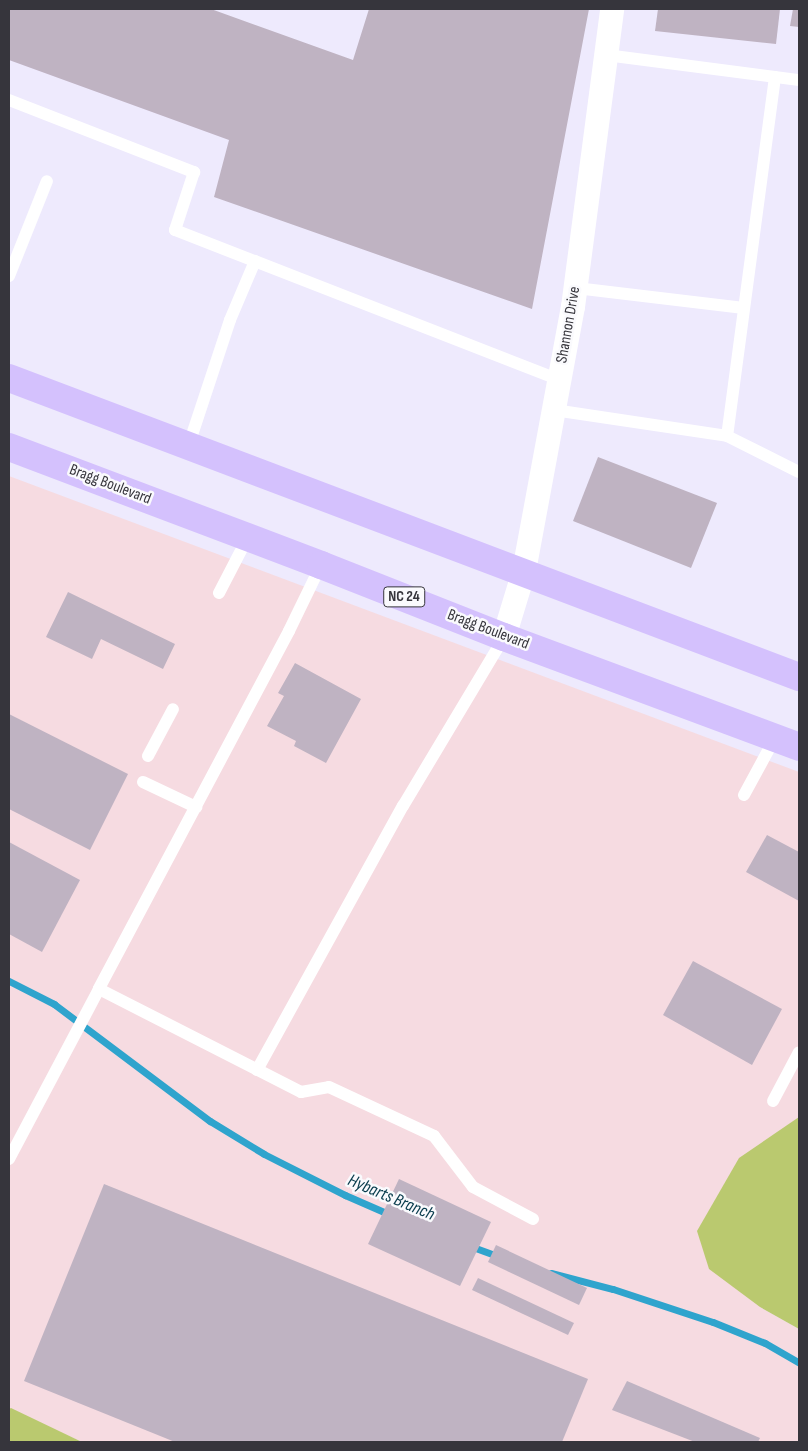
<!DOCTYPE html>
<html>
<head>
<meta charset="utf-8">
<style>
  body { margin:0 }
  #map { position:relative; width:808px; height:1451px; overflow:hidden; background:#eeeafd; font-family:"Sofia Sans Condensed",sans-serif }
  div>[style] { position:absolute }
  .commercial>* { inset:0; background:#f6dbe1 }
  .forest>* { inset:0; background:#bac96f }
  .stream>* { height:7px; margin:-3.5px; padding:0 3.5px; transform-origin:3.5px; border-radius:3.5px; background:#2fa4cd }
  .building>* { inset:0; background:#bfb3c2 }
  .service>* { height:12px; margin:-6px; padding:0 6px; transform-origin:6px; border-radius:6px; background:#fff }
  .minor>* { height:24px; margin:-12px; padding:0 12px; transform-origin:12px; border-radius:12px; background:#fff }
  .primary>* { height:28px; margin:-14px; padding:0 14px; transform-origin:14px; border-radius:14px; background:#d4c1fd }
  span { translate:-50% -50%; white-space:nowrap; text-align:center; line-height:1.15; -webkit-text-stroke:5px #fafafd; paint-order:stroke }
  .shield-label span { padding:1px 4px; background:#fafafd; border:1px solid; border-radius:4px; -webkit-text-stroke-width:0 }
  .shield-label { font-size:15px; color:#36353c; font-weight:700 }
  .street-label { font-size:16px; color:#36353c }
  .water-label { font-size:18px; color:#083b4c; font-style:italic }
  .frame { position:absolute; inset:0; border:10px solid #36353c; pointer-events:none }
</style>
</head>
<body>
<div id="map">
  <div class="commercial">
    <i style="clip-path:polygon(9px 476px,799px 772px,799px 1120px,760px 1307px,799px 1329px,799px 1442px,82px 1442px,9px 1409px)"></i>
  </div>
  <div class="forest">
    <i style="clip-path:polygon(799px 1117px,799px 1329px,760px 1307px,709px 1269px,697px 1231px,739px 1158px)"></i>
    <i style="clip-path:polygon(11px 1408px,82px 1442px,9px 1442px,9px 1409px)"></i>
  </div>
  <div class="stream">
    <i style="left:9px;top:981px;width:51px;rotate:27.1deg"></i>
    <i style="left:54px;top:1004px;width:195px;rotate:36.9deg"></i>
    <i style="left:210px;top:1121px;width:63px;rotate:31.4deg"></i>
    <i style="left:264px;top:1154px;width:91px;rotate:26.8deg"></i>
    <i style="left:345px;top:1195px;width:50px;rotate:23.5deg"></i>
    <i style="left:470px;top:1246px;width:32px;rotate:20deg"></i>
    <i style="left:551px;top:1273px;width:64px;rotate:14.5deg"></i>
    <i style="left:613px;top:1289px;width:105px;rotate:18.3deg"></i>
    <i style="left:713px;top:1322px;width:56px;rotate:22deg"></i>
    <i style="left:765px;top:1343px;width:39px;rotate:30deg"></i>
  </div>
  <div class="building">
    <i style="clip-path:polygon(9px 9px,211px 9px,353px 60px,369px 9px,589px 9px,532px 309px,214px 197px,229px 140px,9px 60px)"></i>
    <i style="clip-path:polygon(658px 9px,780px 9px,776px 44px,655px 31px)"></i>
    <i style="clip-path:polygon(793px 9px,799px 9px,799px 27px,790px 26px)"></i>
    <i style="clip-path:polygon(598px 457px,717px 503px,691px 568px,573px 521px)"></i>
    <i style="clip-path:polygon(68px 592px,175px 644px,163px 669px,101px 639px,92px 659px,46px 637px)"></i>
    <i style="clip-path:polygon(295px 663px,361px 699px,326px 763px,294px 746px,296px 741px,267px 726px,284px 696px,278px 693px)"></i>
    <i style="clip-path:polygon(9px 714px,128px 774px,90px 850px,9px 809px)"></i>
    <i style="clip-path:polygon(767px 835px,799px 852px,799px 901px,746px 872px)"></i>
    <i style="clip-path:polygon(9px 842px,80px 880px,42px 952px,9px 934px)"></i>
    <i style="clip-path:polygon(693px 961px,782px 1009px,752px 1065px,663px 1015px)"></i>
    <i style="clip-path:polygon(399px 1179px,491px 1222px,460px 1286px,368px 1244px)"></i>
    <i style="clip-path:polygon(104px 1184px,588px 1379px,562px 1442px,175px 1442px,24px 1381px)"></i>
    <i style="clip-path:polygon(496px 1245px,587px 1288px,579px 1305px,488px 1262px)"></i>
    <i style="clip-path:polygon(478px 1278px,574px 1323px,568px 1335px,472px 1290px)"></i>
    <i style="clip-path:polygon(627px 1381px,760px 1438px,758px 1442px,695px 1442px,612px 1410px)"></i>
  </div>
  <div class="service">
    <i style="left:606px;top:55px;width:195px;rotate:7.4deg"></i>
    <i style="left:775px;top:77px;width:362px;rotate:97.6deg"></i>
    <i style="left:727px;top:436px;width:80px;rotate:26.6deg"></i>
    <i style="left:9px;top:100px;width:199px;rotate:21.3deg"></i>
    <i style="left:194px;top:172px;width:61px;rotate:108.1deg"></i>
    <i style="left:175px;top:230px;width:413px;rotate:21.3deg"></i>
    <i style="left:9px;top:276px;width:102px;rotate:-68.2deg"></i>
    <i style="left:576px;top:288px;width:169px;rotate:6.8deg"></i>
    <i style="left:554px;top:410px;width:175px;rotate:8.5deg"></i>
    <i style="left:188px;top:447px;width:134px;rotate:-71.7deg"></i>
    <i style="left:230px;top:320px;width:64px;rotate:-67deg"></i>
    <i style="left:321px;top:565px;width:73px;rotate:115.9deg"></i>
    <i style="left:289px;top:631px;width:405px;rotate:118deg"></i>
    <i style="left:99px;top:989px;width:227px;rotate:27deg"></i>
    <i style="left:301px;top:1092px;width:28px;rotate:-10deg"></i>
    <i style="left:329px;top:1087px;width:116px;rotate:25deg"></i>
    <i style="left:434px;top:1136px;width:64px;rotate:52.6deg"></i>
    <i style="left:473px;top:1187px;width:68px;rotate:28.1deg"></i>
    <i style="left:219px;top:593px;width:63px;rotate:-62.6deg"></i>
    <i style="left:148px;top:756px;width:53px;rotate:-62deg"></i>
    <i style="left:143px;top:782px;width:59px;rotate:25.3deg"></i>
    <i style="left:744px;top:795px;width:65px;rotate:-61.5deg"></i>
    <i style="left:257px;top:1070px;width:302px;rotate:-61.1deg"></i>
    <i style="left:403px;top:806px;width:197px;rotate:-59.1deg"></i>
    <i style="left:773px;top:1101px;width:55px;rotate:-62deg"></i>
    <i style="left:9px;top:1159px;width:192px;rotate:-62.1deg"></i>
  </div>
  <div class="minor">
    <i style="left:504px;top:637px;width:69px;rotate:-73.1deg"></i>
    <i style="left:524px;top:571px;width:269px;rotate:-79.5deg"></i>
    <i style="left:573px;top:307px;width:301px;rotate:-82.5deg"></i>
  </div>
  <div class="primary">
    <i style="left:9px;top:378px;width:845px;rotate:20.73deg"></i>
    <i style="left:9px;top:447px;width:334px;rotate:20.7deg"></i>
    <i style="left:321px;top:565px;width:197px;rotate:21.5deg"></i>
    <i style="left:504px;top:637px;width:315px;rotate:20.4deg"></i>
  </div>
  <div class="shield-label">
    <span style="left:404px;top:597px">NC 24</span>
  </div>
  <div class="street-label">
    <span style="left:569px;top:325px;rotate:-80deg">Shannon Drive</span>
    <span style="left:110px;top:485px;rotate:21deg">Bragg Boulevard</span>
    <span style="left:488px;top:630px;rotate:21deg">Bragg Boulevard</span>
  </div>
  <div class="water-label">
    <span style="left:391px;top:1198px;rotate:23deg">Hybarts Branch</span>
  </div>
  <div class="frame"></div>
</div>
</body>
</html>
